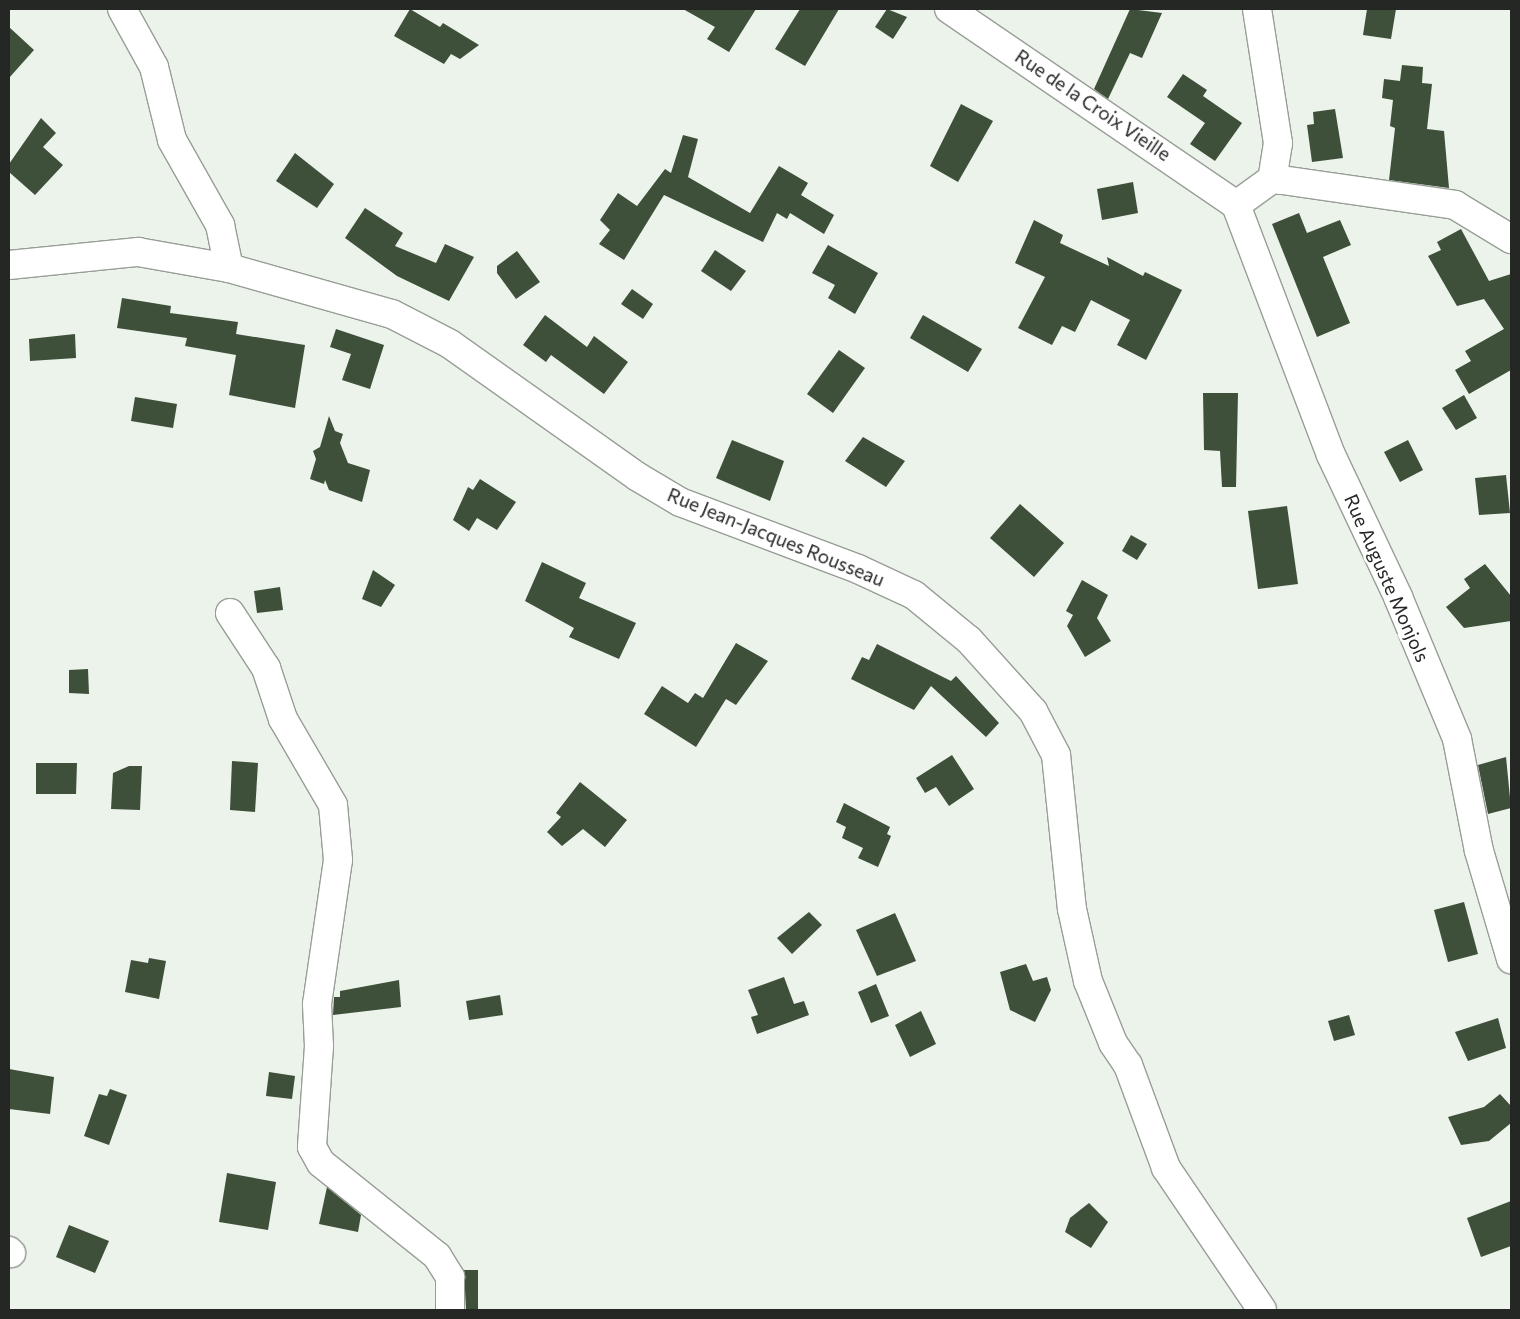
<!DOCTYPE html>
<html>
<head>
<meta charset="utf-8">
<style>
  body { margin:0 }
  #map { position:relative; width:1520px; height:1319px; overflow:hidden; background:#ebf3ea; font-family:Commissioner,sans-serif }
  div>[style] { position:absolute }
  .building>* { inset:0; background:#3e4f3a }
  .roads { filter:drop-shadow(1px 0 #979e96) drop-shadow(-1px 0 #979e96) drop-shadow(0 1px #979e96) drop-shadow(0 -1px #979e96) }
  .minor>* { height:28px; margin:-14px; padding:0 14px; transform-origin:14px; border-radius:14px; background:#fff }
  span { translate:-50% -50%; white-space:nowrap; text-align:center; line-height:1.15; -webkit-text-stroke:5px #fff; paint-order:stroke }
  .street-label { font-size:19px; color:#242723 }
  .frame { position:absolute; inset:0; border:10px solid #242723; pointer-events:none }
</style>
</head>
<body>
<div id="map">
  <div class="building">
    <i style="clip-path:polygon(410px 9px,440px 27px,443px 23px,479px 45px,460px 59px,451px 54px,444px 64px,394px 36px)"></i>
    <i style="clip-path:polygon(683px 9px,756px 9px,729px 52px,707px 39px,715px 27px)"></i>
    <i style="clip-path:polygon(800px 9px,839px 9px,805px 66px,775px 49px)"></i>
    <i style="clip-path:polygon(887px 9px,907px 17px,893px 39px,875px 27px)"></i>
    <i style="clip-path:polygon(1130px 9px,1162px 13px,1142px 58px,1130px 53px,1108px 99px,1094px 89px)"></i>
    <i style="clip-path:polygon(1367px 9px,1396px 9px,1391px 39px,1363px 35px)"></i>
    <i style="clip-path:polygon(9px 27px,34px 50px,9px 78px)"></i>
    <i style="clip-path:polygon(1402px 65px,1423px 67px,1422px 83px,1432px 84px,1427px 129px,1444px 131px,1449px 188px,1389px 180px,1395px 128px,1390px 126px,1393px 100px,1382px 98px,1384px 79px,1400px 81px)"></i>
    <i style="clip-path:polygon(1183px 74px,1207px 90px,1203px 96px,1242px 123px,1215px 161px,1190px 144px,1205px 123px,1167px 97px)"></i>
    <i style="clip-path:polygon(961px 104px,993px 121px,958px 182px,930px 166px)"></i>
    <i style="clip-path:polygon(1335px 109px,1343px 158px,1312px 162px,1307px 125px,1314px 124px,1313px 112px)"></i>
    <i style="clip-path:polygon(41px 118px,56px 133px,43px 147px,63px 165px,35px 195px,9px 172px,9px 164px)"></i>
    <i style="clip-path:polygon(683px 135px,698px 139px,688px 177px,750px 213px,779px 166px,808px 183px,801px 195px,834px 215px,824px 234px,790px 213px,787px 219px,777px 213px,763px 242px,664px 195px,624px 260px,599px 244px,610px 230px,600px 220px,618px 193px,637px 206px,665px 169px,671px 173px)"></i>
    <i style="clip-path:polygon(295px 153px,334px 184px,317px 208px,276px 181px)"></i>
    <i style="clip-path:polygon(1133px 182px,1138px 213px,1102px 220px,1097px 189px)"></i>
    <i style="clip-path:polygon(365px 208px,403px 233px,395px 246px,436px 263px,445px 244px,474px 257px,449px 301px,397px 276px,345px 238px)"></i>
    <i style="clip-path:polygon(1299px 213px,1307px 233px,1340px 220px,1351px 245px,1323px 257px,1350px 323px,1317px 337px,1272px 224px)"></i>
    <i style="clip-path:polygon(1034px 220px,1063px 235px,1060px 243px,1109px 266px,1107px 257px,1143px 276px,1145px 272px,1182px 290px,1146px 360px,1117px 345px,1130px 320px,1091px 300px,1075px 332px,1062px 326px,1052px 345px,1018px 328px,1045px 277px,1015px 263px)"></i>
    <i style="clip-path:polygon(1461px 229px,1489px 281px,1511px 274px,1511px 370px,1469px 394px,1455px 370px,1471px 361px,1465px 351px,1504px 329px,1484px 299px,1457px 306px,1428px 256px,1441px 250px,1437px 242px)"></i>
    <i style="clip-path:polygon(828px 245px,878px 273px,855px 314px,828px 298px,835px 285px,812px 273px)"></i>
    <i style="clip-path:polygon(715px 250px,746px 271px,731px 291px,701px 271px)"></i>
    <i style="clip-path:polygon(517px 251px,540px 282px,516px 299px,497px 273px,497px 266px)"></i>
    <i style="clip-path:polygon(632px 289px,653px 304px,643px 319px,621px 304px)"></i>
    <i style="clip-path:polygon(122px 298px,171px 306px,170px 313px,238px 322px,236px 334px,305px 345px,295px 408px,229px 395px,236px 355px,185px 346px,187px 338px,117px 328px)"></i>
    <i style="clip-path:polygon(545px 315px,587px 347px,594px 336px,628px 362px,604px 394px,551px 355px,546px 362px,523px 345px)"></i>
    <i style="clip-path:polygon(923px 315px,982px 349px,968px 372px,910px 338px)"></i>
    <i style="clip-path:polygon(336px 329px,384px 345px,370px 389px,342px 380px,351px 354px,330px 347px)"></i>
    <i style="clip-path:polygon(75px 334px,76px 358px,30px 361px,29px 339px)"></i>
    <i style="clip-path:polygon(839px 350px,865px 368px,833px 413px,807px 394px)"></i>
    <i style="clip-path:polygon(1203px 393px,1238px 393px,1236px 487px,1222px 487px,1220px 451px,1204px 450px)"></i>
    <i style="clip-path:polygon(1464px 395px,1477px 418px,1456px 430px,1442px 408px)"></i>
    <i style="clip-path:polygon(135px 397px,177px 404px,173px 428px,131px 421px)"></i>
    <i style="clip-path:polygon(329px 416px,335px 431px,343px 434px,340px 443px,348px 463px,370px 470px,362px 502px,329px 490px,325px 480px,324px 484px,310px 479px,316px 459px,313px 451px,320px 447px)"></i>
    <i style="clip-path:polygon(863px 437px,905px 461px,886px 487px,845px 461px)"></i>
    <i style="clip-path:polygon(732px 440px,784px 461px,770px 501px,716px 478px)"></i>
    <i style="clip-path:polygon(1408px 440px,1423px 470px,1400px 482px,1384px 452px)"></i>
    <i style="clip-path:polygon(1506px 475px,1510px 513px,1479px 515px,1475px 478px)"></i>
    <i style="clip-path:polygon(480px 479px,516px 502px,497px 530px,477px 518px,469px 531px,453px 520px,468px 487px,473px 490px)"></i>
    <i style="clip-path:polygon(1020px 504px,1064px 543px,1034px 577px,990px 538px)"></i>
    <i style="clip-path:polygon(1287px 506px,1298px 584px,1258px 589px,1248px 511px)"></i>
    <i style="clip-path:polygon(1131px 535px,1147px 544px,1137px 560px,1122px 551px)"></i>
    <i style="clip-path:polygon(542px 562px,586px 583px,579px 598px,636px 623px,619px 659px,569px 637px,574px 628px,525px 601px)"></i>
    <i style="clip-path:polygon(1485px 564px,1511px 596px,1511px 621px,1464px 628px,1446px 607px,1470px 588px,1464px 579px)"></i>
    <i style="clip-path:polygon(373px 570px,395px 585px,381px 607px,362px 599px)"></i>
    <i style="clip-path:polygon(1082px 580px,1108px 595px,1097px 618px,1111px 641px,1085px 657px,1067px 626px,1073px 615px,1066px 611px)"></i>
    <i style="clip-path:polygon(280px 587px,283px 610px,257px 613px,254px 591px)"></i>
    <i style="clip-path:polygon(736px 643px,768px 661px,736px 705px,726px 699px,696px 747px,644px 714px,662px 686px,688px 703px,695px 693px,703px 698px)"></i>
    <i style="clip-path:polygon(877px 644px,951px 681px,956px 676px,999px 723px,986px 737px,931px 686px,914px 710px,851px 679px,862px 657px,869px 660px)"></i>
    <i style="clip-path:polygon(88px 669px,89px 694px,69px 693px,69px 670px)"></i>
    <i style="clip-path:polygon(952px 755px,974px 789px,949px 806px,936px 787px,925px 793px,916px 778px)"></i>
    <i style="clip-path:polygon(1506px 757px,1511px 808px,1488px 814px,1478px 765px)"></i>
    <i style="clip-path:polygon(232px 761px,258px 763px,255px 812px,230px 810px)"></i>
    <i style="clip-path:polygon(36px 763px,77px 763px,76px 794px,36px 794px)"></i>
    <i style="clip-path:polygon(129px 766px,142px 766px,140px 810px,111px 809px,113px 773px)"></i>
    <i style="clip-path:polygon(580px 782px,627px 820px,605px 847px,583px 829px,562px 846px,547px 832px,561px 817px,556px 813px)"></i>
    <i style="clip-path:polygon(844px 803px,890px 827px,887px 834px,891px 836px,878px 867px,858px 858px,863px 848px,842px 838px,846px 827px,836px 822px)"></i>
    <i style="clip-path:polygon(1464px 902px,1478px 954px,1448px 962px,1434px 910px)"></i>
    <i style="clip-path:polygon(809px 912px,822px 925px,792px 954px,777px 938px)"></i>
    <i style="clip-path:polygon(895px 913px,916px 961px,877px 976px,856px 930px)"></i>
    <i style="clip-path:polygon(149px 958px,166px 961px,159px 999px,125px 992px,131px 960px,148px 963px)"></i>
    <i style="clip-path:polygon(1026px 964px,1033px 981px,1047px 977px,1051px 990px,1035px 1022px,1010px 1010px,1000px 972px)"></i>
    <i style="clip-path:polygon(784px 977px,794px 1004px,804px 1001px,809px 1015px,757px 1034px,751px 1017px,758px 1015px,748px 990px)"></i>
    <i style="clip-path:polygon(399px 980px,401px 1007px,333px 1015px,334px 997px,340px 997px,340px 991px)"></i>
    <i style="clip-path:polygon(876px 984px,889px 1016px,871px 1023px,858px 992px)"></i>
    <i style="clip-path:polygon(500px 995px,503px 1015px,469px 1020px,466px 1001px)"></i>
    <i style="clip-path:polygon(921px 1011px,936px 1044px,910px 1057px,895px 1025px)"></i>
    <i style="clip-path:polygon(1349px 1015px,1355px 1035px,1334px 1041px,1328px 1021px)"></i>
    <i style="clip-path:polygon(1498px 1018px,1506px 1048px,1468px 1061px,1455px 1032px)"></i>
    <i style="clip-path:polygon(9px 1069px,54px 1077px,50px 1114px,9px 1109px)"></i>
    <i style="clip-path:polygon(269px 1072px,295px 1076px,292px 1099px,266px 1096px)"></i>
    <i style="clip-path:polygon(110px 1089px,127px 1095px,109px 1145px,84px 1136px,99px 1094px,107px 1096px)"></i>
    <i style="clip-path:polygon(1500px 1094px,1511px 1106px,1511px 1123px,1489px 1141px,1461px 1145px,1448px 1117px,1484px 1107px)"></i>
    <i style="clip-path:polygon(227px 1173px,276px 1182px,268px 1230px,219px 1222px)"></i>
    <i style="clip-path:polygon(327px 1187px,361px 1215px,358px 1232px,319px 1224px)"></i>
    <i style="clip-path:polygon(1511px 1201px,1511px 1246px,1481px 1257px,1467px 1218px)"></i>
    <i style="clip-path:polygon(1089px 1203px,1108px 1222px,1091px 1248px,1065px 1232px,1070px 1218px)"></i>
    <i style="clip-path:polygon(69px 1225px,109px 1241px,95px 1273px,56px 1257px)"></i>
    <i style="clip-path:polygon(464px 1270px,478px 1270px,478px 1310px,466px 1310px)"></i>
  </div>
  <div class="roads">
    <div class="minor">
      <i style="left:122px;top:9px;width:66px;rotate:61.1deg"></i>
      <i style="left:154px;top:67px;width:75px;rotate:76.1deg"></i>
      <i style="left:172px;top:140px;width:98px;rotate:60.5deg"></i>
      <i style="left:220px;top:225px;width:44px;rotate:78.2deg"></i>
      <i style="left:949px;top:9px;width:348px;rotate:34.3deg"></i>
      <i style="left:1257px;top:9px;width:136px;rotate:81.1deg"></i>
      <i style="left:1278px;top:143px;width:36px;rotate:99deg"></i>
      <i style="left:1236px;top:205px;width:267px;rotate:69.2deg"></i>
      <i style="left:1331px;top:455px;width:157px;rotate:64.7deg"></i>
      <i style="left:1398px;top:597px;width:154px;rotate:67.4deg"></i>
      <i style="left:1457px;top:739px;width:114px;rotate:78.9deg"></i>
      <i style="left:1479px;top:851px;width:113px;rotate:73.5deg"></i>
      <i style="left:1236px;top:205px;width:44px;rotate:-35.8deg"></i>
      <i style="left:1272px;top:179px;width:10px;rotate:6deg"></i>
      <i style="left:1282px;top:180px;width:175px;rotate:8.2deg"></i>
      <i style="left:1455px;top:205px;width:66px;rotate:31.3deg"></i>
      <i style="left:9px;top:265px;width:130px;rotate:-5.8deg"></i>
      <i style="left:138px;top:252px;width:92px;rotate:10deg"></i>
      <i style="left:229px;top:268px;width:169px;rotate:15.8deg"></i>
      <i style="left:392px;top:314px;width:65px;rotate:27.3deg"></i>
      <i style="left:450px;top:344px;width:230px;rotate:35.3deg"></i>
      <i style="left:638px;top:477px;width:49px;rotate:30.8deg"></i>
      <i style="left:680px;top:502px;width:190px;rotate:20.6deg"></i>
      <i style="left:858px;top:569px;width:62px;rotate:24.9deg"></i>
      <i style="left:914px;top:595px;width:71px;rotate:39.3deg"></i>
      <i style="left:969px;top:640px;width:96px;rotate:48deg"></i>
      <i style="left:1033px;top:711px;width:50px;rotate:62.4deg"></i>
      <i style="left:1056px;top:755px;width:155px;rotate:84.1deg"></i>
      <i style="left:1072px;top:909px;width:74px;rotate:77.5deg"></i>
      <i style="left:1088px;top:981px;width:67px;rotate:68deg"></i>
      <i style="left:1113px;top:1043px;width:27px;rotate:56deg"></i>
      <i style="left:1128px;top:1065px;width:110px;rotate:69.7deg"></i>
      <i style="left:1166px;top:1168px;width:171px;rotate:55.9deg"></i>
      <i style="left:230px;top:613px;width:66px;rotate:56.8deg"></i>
      <i style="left:266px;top:668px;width:54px;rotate:71.6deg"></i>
      <i style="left:283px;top:719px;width:99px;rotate:59.8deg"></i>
      <i style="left:333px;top:805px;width:55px;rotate:84.8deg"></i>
      <i style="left:338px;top:860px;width:146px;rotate:98.3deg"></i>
      <i style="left:317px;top:1004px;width:42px;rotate:87.3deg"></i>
      <i style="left:319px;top:1046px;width:101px;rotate:94deg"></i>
      <i style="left:312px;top:1147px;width:18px;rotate:61deg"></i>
      <i style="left:321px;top:1163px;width:149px;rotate:38.7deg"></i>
      <i style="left:437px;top:1256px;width:25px;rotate:58deg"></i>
      <i style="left:450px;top:1277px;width:33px;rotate:90deg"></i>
      <i style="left:9px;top:1251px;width:3px;rotate:45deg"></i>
    </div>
  </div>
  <div class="street-label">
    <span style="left:1093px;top:105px;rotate:34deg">Rue de la Croix Vieille</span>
    <span style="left:776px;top:537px;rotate:22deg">Rue Jean-Jacques Rousseau</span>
    <span style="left:1387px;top:578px;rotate:66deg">Rue Auguste Monjols</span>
  </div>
  <div class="frame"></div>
</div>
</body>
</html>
